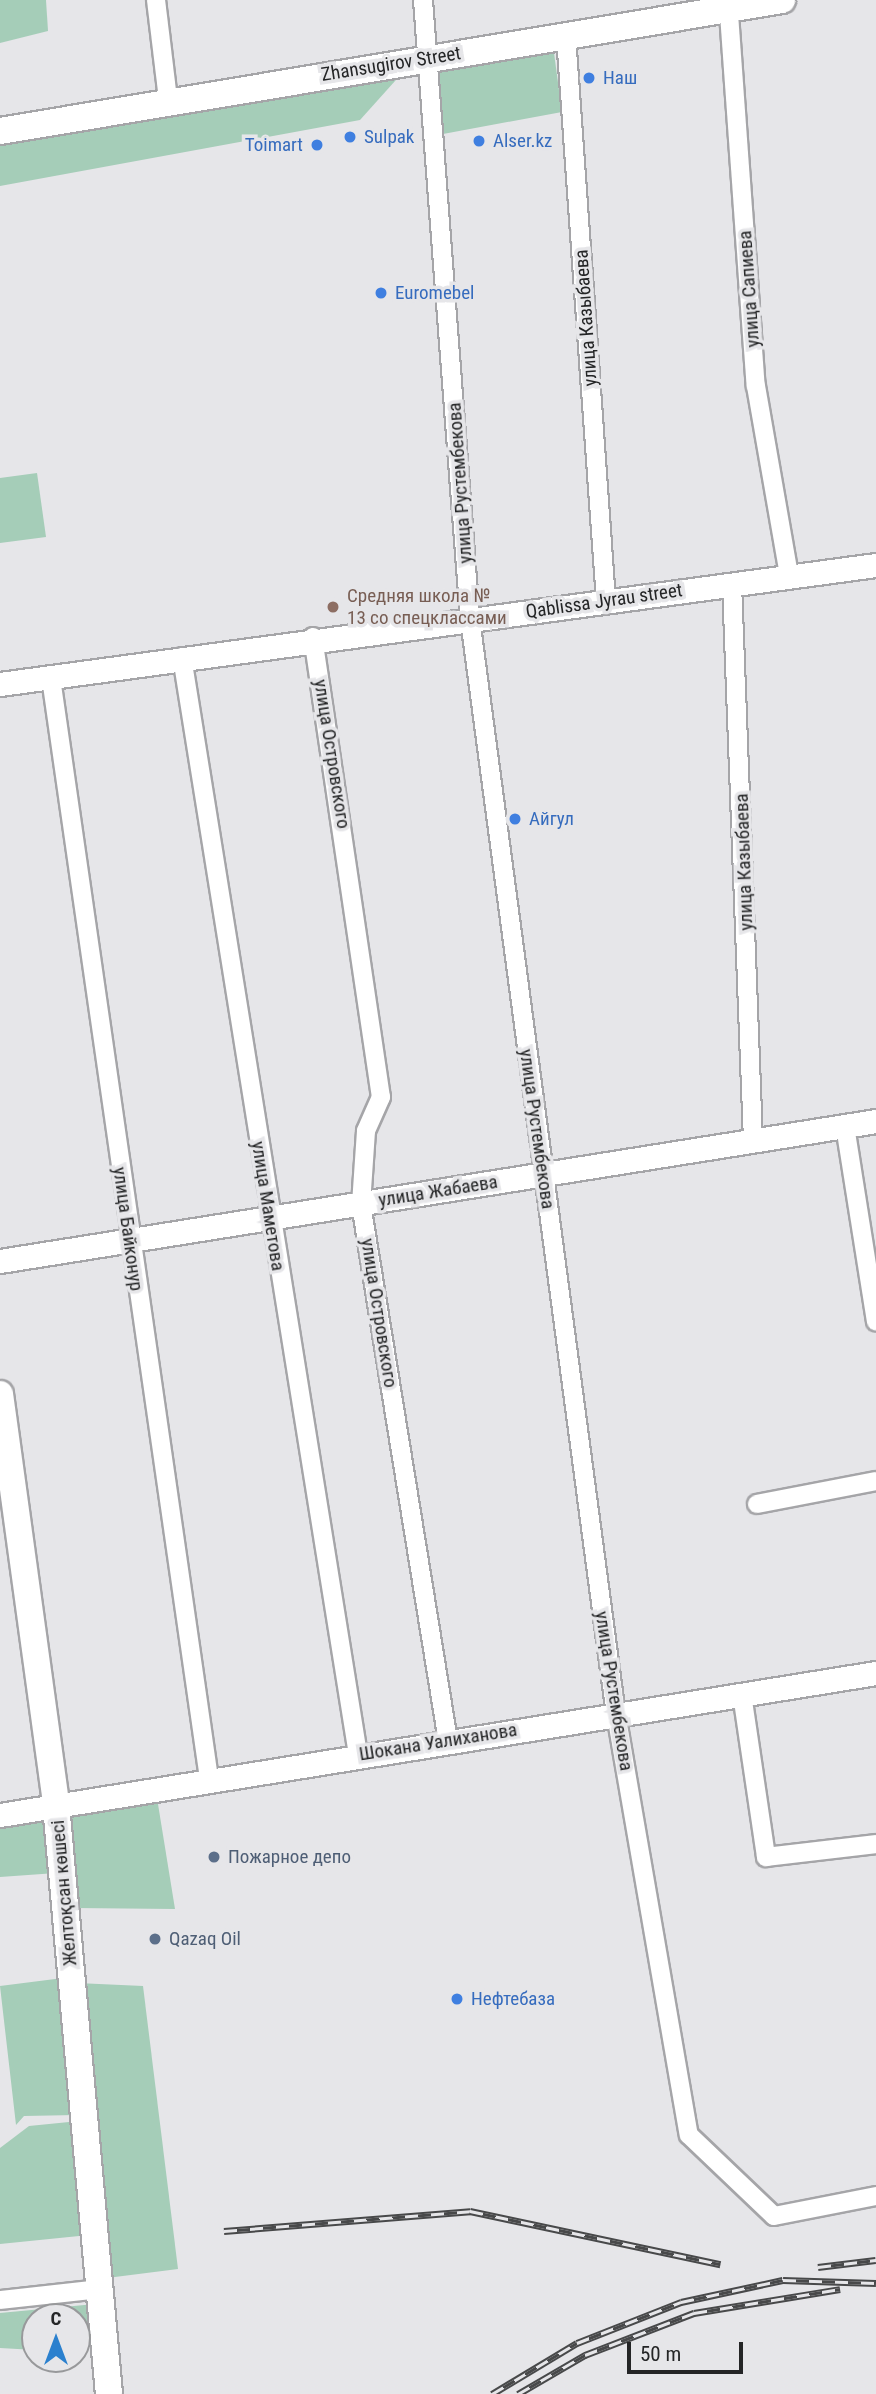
<!DOCTYPE html>
<html>
<head>
<meta charset="utf-8">
<style>
  body { margin:0 }
  #map { position:relative; width:876px; height:2394px; overflow:hidden; background:#e6e6e9; font-family:"Roboto Condensed",sans-serif }
  div>[style] { position:absolute }
  .green>* { inset:0; background:#a5cdb8 }
  .roads { filter:drop-shadow(2px 0 #a5a5a8) drop-shadow(-2px 0 #a5a5a8) drop-shadow(0 2px #a5a5a8) drop-shadow(0 -2px #a5a5a8) }
  .minor>* { height:18px; margin:-9px; padding:0 9px; transform-origin:9px; border-radius:9px; background:#fff }
  .tertiary>* { height:23px; margin:-11.5px; padding:0 11.5px; transform-origin:11.5px; border-radius:11.5px; background:#fff }
  .secondary>* { height:26px; margin:-13px; padding:0 13px; transform-origin:13px; border-radius:13px; background:#fff }
  .rail>* { height:7px; margin-top:-3.5px; transform-origin:0; background:repeating-linear-gradient(90deg,#e6e6e9 0 13px,#48494a 0 26px); box-sizing:border-box; border-block:2px solid #48494a }
  .dots>* { width:19px; height:19px; translate:-50% -50%; box-sizing:border-box; border:4px solid #e6e6e9; border-radius:50% }
  span { translate:-50% -50%; white-space:nowrap; text-align:center; line-height:1.15; -webkit-text-stroke:7px #e6e6e9; paint-order:stroke }
  .street-label { font-size:19px; color:#242526 }
  .shop-label { font-size:19px; color:#366cbe }
  .left { translate:0 -50%; text-align:left }
  .right { translate:-100% -50%; text-align:right }
  .education-label { font-size:19px; color:#785e54 }
  .service-label { font-size:19px; color:#4e5e75 }
  .north { position:absolute; left:21px; top:2303px; width:70px; height:70px; box-sizing:border-box; background:#e6e6e9; border:2px solid #98999b; border-radius:50%; rotate:0deg; font-size:19px; font-weight:700; line-height:28px; text-align:center; color:#242526 }
  .north::after { content:''; display:block; margin:auto; width:24px; height:32px; background:#2b80ce; clip-path:polygon(50% 0,100% 100%,50% 72%,0 100%) }
  .scale { position:absolute; left:627px; top:2342px; width:116px; height:32px; box-sizing:border-box; border:4px solid #242526; border-top:0; padding-left:9px; font-size:21px; line-height:24px; white-space:nowrap; color:#242526; -webkit-text-stroke:5px #e6e6e9; paint-order:stroke }
</style>
</head>
<body>
<div id="map">
  <div class="green">
    <i style="clip-path:polygon(0 0,46px 0,48px 31px,0 43px)"></i>
    <i style="clip-path:polygon(554px 53px,562px 112px,443px 134px,439px 72px)"></i>
    <i style="clip-path:polygon(404px 71px,360px 120px,0 186px,0 139px)"></i>
    <i style="clip-path:polygon(37px 473px,46px 537px,0 543px,0 478px)"></i>
    <i style="clip-path:polygon(157px 1798px,175px 1909px,74px 1908px,64px 1813px)"></i>
    <i style="clip-path:polygon(52px 1811px,56px 1873px,0 1877px,0 1821px)"></i>
    <i style="clip-path:polygon(63px 1978px,76px 2115px,24px 2116px,16px 2125px,0 1986px)"></i>
    <i style="clip-path:polygon(77px 1983px,143px 1986px,178px 2269px,107px 2278px)"></i>
    <i style="clip-path:polygon(79px 2121px,89px 2235px,0 2244px,0 2148px,29px 2126px)"></i>
    <i style="clip-path:polygon(95px 2304px,79px 2352px,77px 2317px,35px 2317px,35px 2350px,0 2348px,0 2313px)"></i>
  </div>
  <div class="roads">
    <div class="minor">
      <i style="left:156px;top:0;width:100px;rotate:83.1deg"></i>
      <i style="left:423px;top:0;width:621px;rotate:85.66deg"></i>
      <i style="left:470px;top:619px;width:1105px;rotate:82.41deg"></i>
      <i style="left:616px;top:1714px;width:427px;rotate:80.2deg"></i>
      <i style="left:689px;top:2135px;width:117px;rotate:43.6deg"></i>
      <i style="left:774px;top:2216px;width:104px;rotate:-11.1deg"></i>
      <i style="left:728px;top:0;width:387px;rotate:85.9deg"></i>
      <i style="left:756px;top:386px;width:193px;rotate:80.1deg"></i>
      <i style="left:566px;top:36px;width:566px;rotate:85.95deg"></i>
      <i style="left:732px;top:584px;width:557px;rotate:87.84deg"></i>
      <i style="left:313px;top:637px;width:465px;rotate:81.6deg"></i>
      <i style="left:381px;top:1097px;width:37px;rotate:114deg"></i>
      <i style="left:366px;top:1131px;width:73px;rotate:93.9deg"></i>
      <i style="left:361px;top:1204px;width:544px;rotate:80.8deg"></i>
      <i style="left:182px;top:657px;width:1112px;rotate:80.89deg"></i>
      <i style="left:51px;top:678px;width:1112px;rotate:81.83deg"></i>
      <i style="left:845px;top:1126px;width:198px;rotate:81deg"></i>
      <i style="left:757px;top:1504px;width:121px;rotate:-10.9deg"></i>
      <i style="left:742px;top:1694px;width:165px;rotate:81.6deg"></i>
      <i style="left:766px;top:1857px;width:111px;rotate:-6.7deg"></i>
      <i style="left:0;top:2300px;width:101px;rotate:-6.3deg"></i>
    </div>
    <div class="tertiary">
      <i style="left:0;top:684px;width:884px;rotate:-7.74deg"></i>
      <i style="left:0;top:1261px;width:887px;rotate:-9.08deg"></i>
      <i style="left:0;top:1815px;width:887px;rotate:-9.21deg"></i>
    </div>
    <div class="secondary">
      <i style="left:0;top:131px;width:793px;rotate:-9.51deg"></i>
      <i style="left:0;top:1394px;width:415px;rotate:82.2deg"></i>
      <i style="left:56px;top:1805px;width:591px;rotate:84.86deg"></i>
    </div>
  </div>
  <div class="rail">
    <i style="left:224px;top:2231px;width:247px;rotate:-4.6deg"></i>
    <i style="left:470px;top:2211px;width:256px;rotate:12deg"></i>
    <i style="left:818px;top:2267px;width:58px;rotate:-6.9deg"></i>
    <i style="left:492px;top:2394px;width:99px;rotate:-31deg"></i>
    <i style="left:577px;top:2343px;width:112px;rotate:-21.5deg"></i>
    <i style="left:681px;top:2302px;width:104px;rotate:-12.2deg"></i>
    <i style="left:783px;top:2280px;width:93px;rotate:1.8deg"></i>
    <i style="left:518px;top:2394px;width:78px;rotate:-30.2deg"></i>
    <i style="left:585px;top:2355px;width:117px;rotate:-21.1deg"></i>
    <i style="left:694px;top:2313px;width:148px;rotate:-9.3deg"></i>
  </div>
  <div class="dots">
    <i style="left:589px;top:78px;background:#3f7fe0"></i>
    <i style="left:350px;top:137px;background:#3f7fe0"></i>
    <i style="left:479px;top:141px;background:#3f7fe0"></i>
    <i style="left:317px;top:145px;background:#3f7fe0"></i>
    <i style="left:381px;top:293px;background:#3f7fe0"></i>
    <i style="left:333px;top:607px;background:#8d6e63"></i>
    <i style="left:515px;top:819px;background:#3f7fe0"></i>
    <i style="left:214px;top:1857px;background:#5c6f8a"></i>
    <i style="left:155px;top:1939px;background:#5c6f8a"></i>
    <i style="left:457px;top:1999px;background:#3f7fe0"></i>
  </div>
  <div class="street-label">
    <span style="left:391px;top:64px;rotate:-9deg">Zhansugirov Street</span>
    <span style="left:749px;top:289px;rotate:-94deg">улица Сапиева</span>
    <span style="left:586px;top:318px;rotate:-94deg">улица Казыбаева</span>
    <span style="left:460px;top:483px;rotate:-94deg">улица Рустембекова</span>
    <span style="left:604px;top:601px;rotate:-8deg">Qablissa Jyrau street</span>
    <span style="left:332px;top:754px;rotate:81deg">улица Островского</span>
    <span style="left:744px;top:862px;rotate:-92deg">улица Казыбаева</span>
    <span style="left:537px;top:1129px;rotate:82deg">улица Рустембекова</span>
    <span style="left:438px;top:1191px;rotate:-9deg">улица Жабаева</span>
    <span style="left:268px;top:1206px;rotate:81deg">улица Маметова</span>
    <span style="left:128px;top:1229px;rotate:82deg">улица Байконур</span>
    <span style="left:379px;top:1313px;rotate:81deg">улица Островского</span>
    <span style="left:614px;top:1691px;rotate:81deg">улица Рустембекова</span>
    <span style="left:438px;top:1742px;rotate:-9deg">Шокана Уалиханова</span>
    <span style="left:64px;top:1893px;rotate:-95deg">Желтоқсан көшесі</span>
  </div>
  <div class="shop-label">
    <span class="left" style="left:603px;top:78px">Наш</span>
    <span class="left" style="left:364px;top:137px">Sulpak</span>
    <span class="left" style="left:493px;top:141px">Alser.kz</span>
    <span class="right" style="left:303px;top:145px">Toimart</span>
    <span class="left" style="left:395px;top:293px">Euromebel</span>
    <span class="left" style="left:529px;top:819px">Айгул</span>
    <span class="left" style="left:471px;top:1999px">Нефтебаза</span>
  </div>
  <div class="education-label">
    <span class="left" style="left:347px;top:607px">Средняя школа №<br>13 со спецклассами</span>
  </div>
  <div class="service-label">
    <span class="left" style="left:228px;top:1857px">Пожарное депо</span>
    <span class="left" style="left:169px;top:1939px">Qazaq Oil</span>
  </div>
  <div class="north">С</div>
  <div class="scale">50 m</div>
</div>
</body>
</html>
